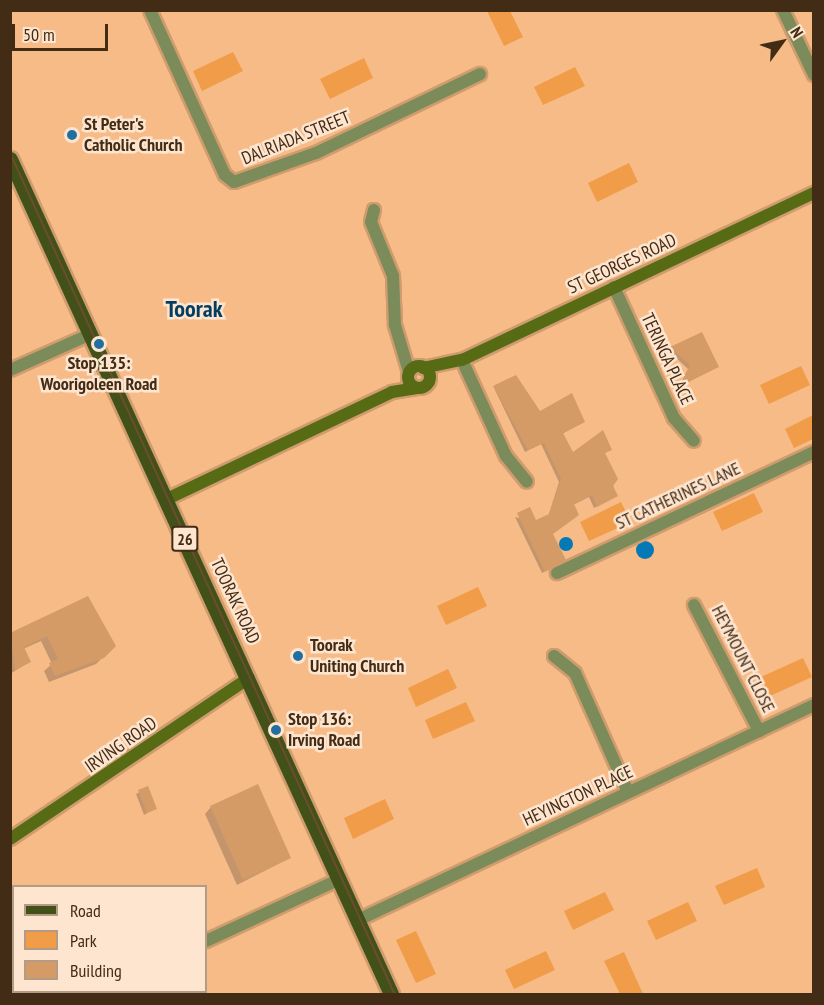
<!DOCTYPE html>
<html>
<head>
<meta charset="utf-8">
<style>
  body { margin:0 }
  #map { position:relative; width:824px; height:1005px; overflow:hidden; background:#f6bb87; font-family:"PT Sans Narrow",sans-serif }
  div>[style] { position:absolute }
  .green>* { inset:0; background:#f19c48 }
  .water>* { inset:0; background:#0578b6 }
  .round { border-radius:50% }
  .shadow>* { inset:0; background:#0003 }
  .building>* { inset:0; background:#d49b67 }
  .roads { filter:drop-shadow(2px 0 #cf9c6e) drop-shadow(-2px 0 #cf9c6e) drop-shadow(0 2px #cf9c6e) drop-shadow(0 -2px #cf9c6e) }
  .street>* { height:12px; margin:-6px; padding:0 6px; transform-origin:6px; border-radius:6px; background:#7b8b59 }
  .secondary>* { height:12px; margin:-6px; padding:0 6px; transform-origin:6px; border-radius:6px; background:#576b15 }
  .secondary>.ring { margin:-6px; padding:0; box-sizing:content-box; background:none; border:12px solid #576b15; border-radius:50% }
  .primary>* { height:15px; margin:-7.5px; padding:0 7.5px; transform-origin:7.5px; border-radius:7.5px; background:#425118 }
  .tram>* { height:1.5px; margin:-0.75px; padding:0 0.75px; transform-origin:0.75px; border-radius:0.75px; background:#6c4d30 }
  .dots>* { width:16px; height:16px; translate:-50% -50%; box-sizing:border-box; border:3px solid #fde5d0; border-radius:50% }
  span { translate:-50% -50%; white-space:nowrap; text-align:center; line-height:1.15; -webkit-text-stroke:5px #fde5d0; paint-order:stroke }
  .shield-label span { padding:2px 4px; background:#fde5d0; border:2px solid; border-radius:4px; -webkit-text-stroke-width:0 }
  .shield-label { font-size:16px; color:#432c16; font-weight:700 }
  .poi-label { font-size:18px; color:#432c16; font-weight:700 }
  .left { translate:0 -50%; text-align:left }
  .street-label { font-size:18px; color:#432c16 }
  .district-label { font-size:24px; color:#043d5f; font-weight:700 }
  .frame { position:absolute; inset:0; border:12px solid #432c16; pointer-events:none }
  .legend { position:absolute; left:12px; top:885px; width:195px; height:108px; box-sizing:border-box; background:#fde5d0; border:2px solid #b39b86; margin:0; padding:8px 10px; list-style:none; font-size:18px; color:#432c16 }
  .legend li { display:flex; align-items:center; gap:12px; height:30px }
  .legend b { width:30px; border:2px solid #b39b86 }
  .north { position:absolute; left:752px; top:12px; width:60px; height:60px; -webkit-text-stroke:4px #fde5d0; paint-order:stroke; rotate:57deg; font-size:16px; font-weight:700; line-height:24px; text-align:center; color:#432c16 }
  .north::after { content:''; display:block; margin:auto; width:21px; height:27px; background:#432c16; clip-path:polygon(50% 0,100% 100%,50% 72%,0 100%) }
  .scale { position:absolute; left:12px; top:24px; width:96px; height:27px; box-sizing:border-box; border:3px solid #432c16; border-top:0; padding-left:8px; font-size:18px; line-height:21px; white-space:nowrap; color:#432c16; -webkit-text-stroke:4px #fde5d0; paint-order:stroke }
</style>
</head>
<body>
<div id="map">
  <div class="green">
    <i style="clip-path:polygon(487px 11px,510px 11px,523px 37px,504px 46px)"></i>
    <i style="clip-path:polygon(233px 52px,243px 71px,202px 91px,193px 71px)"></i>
    <i style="clip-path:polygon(364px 58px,373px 78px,330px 99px,320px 79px)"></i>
    <i style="clip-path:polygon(575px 67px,585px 86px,543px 105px,534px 87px)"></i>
    <i style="clip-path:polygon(629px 163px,638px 182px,597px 202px,588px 183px)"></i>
    <i style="clip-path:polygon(801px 366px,810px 385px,769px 404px,760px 385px)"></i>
    <i style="clip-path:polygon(813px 415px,813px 439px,794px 448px,785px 429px)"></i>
    <i style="clip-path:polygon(754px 493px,763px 512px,722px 531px,713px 512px)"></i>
    <i style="clip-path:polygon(621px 502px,631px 522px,589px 541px,580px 522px)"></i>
    <i style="clip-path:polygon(478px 587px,487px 606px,446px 625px,437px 606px)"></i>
    <i style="clip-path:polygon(803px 658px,812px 677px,770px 696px,761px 677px)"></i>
    <i style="clip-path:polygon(448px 669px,457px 688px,416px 707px,408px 688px)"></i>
    <i style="clip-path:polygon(466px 702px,475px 721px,433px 739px,425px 720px)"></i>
    <i style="clip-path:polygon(385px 799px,394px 819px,353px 839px,344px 818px)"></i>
    <i style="clip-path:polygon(757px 868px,765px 887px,724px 905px,715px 886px)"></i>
    <i style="clip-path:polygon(605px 892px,614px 910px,573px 930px,564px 911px)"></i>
    <i style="clip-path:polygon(688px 902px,697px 921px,656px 940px,647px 921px)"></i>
    <i style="clip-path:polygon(416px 931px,436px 974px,416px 983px,396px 940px)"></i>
    <i style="clip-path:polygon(546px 951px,555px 970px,514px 989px,505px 970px)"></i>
    <i style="clip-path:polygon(624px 952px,643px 994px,620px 994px,604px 961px)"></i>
  </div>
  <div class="water">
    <i class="round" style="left:559px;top:537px;width:14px;height:14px"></i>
    <i class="round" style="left:636px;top:541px;width:18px;height:18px"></i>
  </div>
  <div class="shadow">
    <i style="clip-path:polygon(701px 334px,717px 367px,679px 387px,688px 369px,669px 351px)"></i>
    <i style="clip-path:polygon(494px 388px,540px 413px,584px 422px,562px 434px,572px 454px,604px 453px,616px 496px,594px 508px,589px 497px,573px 505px,552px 534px,561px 562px,542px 573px,515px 517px,535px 522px,548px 517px,559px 482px,541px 444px,525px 452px)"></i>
    <i style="clip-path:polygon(87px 598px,114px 646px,96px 664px,49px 682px,44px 671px,52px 664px,41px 641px,23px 649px,29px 662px,10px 674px,10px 635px)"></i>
    <i style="clip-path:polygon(147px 788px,156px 808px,144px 815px,136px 794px)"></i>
    <i style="clip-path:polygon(211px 807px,290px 858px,237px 885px,205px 814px)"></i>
  </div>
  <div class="building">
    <i style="clip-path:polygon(702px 332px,719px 367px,680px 386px,690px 365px,670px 347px)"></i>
    <i style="clip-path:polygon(516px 375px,540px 411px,572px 393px,585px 422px,563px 433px,573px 452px,603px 430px,612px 450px,605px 453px,618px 479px,613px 486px,618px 496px,597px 507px,592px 495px,574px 504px,579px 515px,553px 534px,566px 560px,545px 572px,517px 513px,530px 507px,536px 520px,549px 514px,561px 479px,544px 443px,528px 450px,493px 386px)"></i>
    <i style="clip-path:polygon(88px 596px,116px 646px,104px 658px,55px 676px,49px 663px,58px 659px,47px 636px,24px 647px,31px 662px,15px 670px,10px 633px)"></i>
    <i style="clip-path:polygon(258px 784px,291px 858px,243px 880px,210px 806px)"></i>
    <i style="clip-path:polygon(148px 786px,157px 809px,147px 813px,138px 790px)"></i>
  </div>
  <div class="roads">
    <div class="street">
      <i style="left:150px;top:10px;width:181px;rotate:65.6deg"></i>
      <i style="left:225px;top:175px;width:11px;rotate:38deg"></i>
      <i style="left:234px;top:182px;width:87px;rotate:-19.5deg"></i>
      <i style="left:316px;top:153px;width:182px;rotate:-25.7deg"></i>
      <i style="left:783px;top:10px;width:72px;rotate:64.5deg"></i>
      <i style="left:374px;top:210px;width:12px;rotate:104deg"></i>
      <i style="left:371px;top:222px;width:58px;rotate:67.8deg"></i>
      <i style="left:393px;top:276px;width:49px;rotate:87.7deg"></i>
      <i style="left:395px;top:325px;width:49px;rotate:73.4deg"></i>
      <i style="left:614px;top:287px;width:144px;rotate:65.4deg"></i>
      <i style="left:674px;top:418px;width:30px;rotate:49deg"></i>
      <i style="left:462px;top:360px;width:106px;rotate:65.4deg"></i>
      <i style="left:506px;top:456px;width:33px;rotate:51deg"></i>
      <i style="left:10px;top:370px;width:89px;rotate:-24deg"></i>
      <i style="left:557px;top:573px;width:284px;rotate:-25.2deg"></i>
      <i style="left:694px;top:605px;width:142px;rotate:62.7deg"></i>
      <i style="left:554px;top:656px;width:27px;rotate:39deg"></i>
      <i style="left:575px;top:673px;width:130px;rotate:66deg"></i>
      <i style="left:358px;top:920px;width:504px;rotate:-25.24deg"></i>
      <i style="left:206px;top:941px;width:148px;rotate:-24.8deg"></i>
      <i style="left:85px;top:994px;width:7px;rotate:-16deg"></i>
    </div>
    <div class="secondary">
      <i class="ring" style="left:408px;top:366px;width:10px;height:10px"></i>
      <i style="left:423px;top:368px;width:40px;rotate:-12deg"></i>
      <i style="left:462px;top:360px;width:390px;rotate:-25.4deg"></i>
      <i style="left:167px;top:499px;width:249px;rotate:-25.4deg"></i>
      <i style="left:392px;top:392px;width:24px;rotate:-9deg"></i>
      <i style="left:10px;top:839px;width:288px;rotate:-34deg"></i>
    </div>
    <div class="primary">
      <i style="left:10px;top:159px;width:918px;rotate:65.47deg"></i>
    </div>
  </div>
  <div class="tram">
    <i style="left:10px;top:152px;width:926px;rotate:65.43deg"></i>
  </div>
  <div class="dots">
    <i style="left:72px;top:135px;background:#216ea0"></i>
    <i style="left:99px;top:344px;background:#216ea0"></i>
    <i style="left:298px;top:656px;background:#216ea0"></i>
    <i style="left:276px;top:730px;background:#216ea0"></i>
  </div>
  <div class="shield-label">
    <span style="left:185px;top:539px">26</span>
  </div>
  <div class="poi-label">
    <span class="left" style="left:84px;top:135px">St Peter's<br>Catholic Church</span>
    <span style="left:99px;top:374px">Stop 135:<br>Woorigoleen Road</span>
    <span class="left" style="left:310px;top:656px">Toorak<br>Uniting Church</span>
    <span class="left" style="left:288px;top:730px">Stop 136:<br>Irving Road</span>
  </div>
  <div class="street-label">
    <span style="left:296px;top:138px;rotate:-22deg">DALRIADA STREET</span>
    <span style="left:622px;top:264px;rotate:-25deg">ST GEORGES ROAD</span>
    <span style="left:667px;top:359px;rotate:65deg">TERINGA PLACE</span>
    <span style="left:678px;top:496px;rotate:-25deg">ST CATHERINES LANE</span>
    <span style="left:235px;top:601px;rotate:65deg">TOORAK ROAD</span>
    <span style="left:743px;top:659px;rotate:63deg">HEYMOUNT CLOSE</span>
    <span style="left:121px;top:745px;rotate:-35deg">IRVING ROAD</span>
    <span style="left:578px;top:796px;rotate:-25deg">HEYINGTON PLACE</span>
  </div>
  <div class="district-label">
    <span style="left:194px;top:309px">Toorak</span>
  </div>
  <div class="frame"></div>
  <ul class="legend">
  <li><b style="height:8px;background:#425118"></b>Road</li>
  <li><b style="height:16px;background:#f19c48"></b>Park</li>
  <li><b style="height:16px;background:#d49b67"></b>Building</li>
  </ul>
  <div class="north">N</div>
  <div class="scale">50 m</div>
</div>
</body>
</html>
